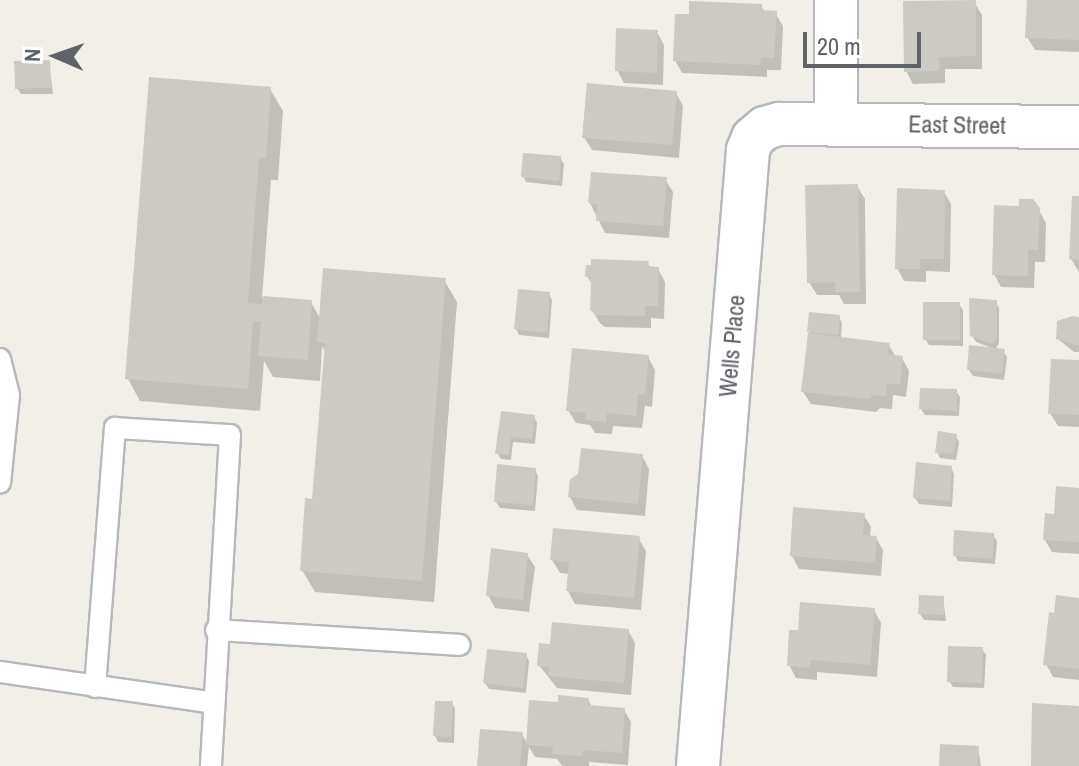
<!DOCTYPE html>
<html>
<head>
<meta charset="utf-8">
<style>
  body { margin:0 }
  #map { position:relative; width:1079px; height:766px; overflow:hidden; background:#f1efe8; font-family:"Archivo Narrow",sans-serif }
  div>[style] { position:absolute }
  .shadow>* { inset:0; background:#0003 }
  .building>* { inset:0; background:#cccac5 }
  .roads { filter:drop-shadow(2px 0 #b5b8bc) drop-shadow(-2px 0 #b5b8bc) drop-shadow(0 2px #b5b8bc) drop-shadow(0 -2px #b5b8bc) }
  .lane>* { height:20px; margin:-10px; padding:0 10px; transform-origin:10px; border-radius:10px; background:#fff }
  .street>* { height:42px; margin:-21px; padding:0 21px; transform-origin:21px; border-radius:21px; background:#fff }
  span { translate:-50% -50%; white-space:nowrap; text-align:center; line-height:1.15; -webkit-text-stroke:6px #fff; paint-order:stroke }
  .street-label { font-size:24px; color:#5f6368 }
  .north { position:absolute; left:16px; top:16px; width:80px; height:80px; -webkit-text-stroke:6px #fff; paint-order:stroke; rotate:272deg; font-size:22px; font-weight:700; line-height:32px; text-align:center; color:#5f6368 }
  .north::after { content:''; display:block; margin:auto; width:28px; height:36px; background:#5f6368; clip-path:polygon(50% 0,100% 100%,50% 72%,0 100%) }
  .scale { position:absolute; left:803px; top:32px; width:118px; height:36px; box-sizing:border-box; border:4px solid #5f6368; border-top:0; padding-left:10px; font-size:24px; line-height:28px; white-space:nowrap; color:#5f6368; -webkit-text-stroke:6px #fff; paint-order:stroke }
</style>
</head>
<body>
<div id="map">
  <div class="shadow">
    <i style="clip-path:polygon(1029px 0,1079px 0,1079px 52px,1035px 50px,1027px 37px)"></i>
    <i style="clip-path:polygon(974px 2px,982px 15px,982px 69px,945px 69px,945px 83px,913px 84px,906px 71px)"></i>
    <i style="clip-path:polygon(761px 6px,765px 12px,775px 13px,783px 26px,781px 70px,767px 70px,767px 77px,682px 73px,675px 60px)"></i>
    <i style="clip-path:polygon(657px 32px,664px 45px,663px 85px,624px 83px,617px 70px)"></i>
    <i style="clip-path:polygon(49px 62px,53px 94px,21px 94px,17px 88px)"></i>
    <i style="clip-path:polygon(270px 89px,283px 111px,278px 180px,271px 180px,262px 298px,311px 302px,321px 320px,444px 280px,457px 302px,434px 602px,315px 592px,302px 570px,314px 501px,326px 353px,322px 346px,320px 381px,273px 377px,264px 361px,260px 411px,140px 401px,128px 379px)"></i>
    <i style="clip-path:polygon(676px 93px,683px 106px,679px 158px,592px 150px,584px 137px)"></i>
    <i style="clip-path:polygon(560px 158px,564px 164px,562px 186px,526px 182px,523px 176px)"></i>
    <i style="clip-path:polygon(665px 179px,673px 192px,669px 238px,605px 233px,590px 203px)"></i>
    <i style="clip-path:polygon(857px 186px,865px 199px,866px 304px,844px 304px,839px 295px,817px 295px,809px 282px)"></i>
    <i style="clip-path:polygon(944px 192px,951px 204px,950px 272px,926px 271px,926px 282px,904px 281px,897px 268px)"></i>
    <i style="clip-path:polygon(1079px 198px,1079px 272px,1071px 259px)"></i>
    <i style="clip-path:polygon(1038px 209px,1046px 223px,1045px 262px,1035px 262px,1034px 288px,1001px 287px,994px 274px)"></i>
    <i style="clip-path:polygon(647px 263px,651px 268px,658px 269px,665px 282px,664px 319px,651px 318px,651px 328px,605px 327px,600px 323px,592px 310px,593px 286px,587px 276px)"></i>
    <i style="clip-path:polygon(549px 294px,552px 300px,549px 338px,519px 335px,516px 329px)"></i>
    <i style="clip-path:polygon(995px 302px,999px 308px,999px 343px,995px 350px,1003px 351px,1007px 357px,1004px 380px,973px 376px,969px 370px,992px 348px,976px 342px,972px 336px)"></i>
    <i style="clip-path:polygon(959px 304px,963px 310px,963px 346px,929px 345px,925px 339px)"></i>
    <i style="clip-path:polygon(839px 317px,842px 323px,841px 339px,888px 344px,896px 357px,902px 358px,909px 371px,906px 397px,893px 395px,892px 409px,880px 408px,876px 412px,811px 404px,803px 392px,809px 331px)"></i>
    <i style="clip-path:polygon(1079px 319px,1079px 352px,1074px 352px,1058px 339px)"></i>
    <i style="clip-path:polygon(648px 357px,655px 370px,652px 407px,645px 406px,642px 428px,613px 426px,612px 434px,595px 433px,590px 425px,576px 423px,568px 410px)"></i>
    <i style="clip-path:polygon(1079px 362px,1079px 427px,1058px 426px,1050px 413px)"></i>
    <i style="clip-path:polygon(956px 391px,960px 397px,959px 416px,925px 415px,921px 409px)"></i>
    <i style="clip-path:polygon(502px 413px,534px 417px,537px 423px,535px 444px,513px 442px,511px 460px,501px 459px,497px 453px)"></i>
    <i style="clip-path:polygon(955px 435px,959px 442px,956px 460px,940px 458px,937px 452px)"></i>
    <i style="clip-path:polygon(642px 456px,649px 469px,645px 516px,577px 510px,570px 497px)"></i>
    <i style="clip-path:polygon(951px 467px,954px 474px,952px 507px,919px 504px,915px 498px)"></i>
    <i style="clip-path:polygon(535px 470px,538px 476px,535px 511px,500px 508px,496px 502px)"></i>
    <i style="clip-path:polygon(1079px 490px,1079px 554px,1052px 552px,1045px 540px,1056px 516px)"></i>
    <i style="clip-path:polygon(863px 514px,871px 527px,870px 537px,876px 538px,883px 550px,881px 576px,799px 569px,792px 556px)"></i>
    <i style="clip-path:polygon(993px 535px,997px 541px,995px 564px,958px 561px,955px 555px)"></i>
    <i style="clip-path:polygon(638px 538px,646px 551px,641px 610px,575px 604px,568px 591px,569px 574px,560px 573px,552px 560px)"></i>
    <i style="clip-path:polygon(527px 555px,535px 567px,529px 612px,495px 608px,488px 595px)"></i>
    <i style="clip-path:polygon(943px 597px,946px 621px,924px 620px,920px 614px)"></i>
    <i style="clip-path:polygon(1079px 600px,1079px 680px,1053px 677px,1046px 664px,1056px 615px)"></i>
    <i style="clip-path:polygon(874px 610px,881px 623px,877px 677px,817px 672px,817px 680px,796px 678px,789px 665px)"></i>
    <i style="clip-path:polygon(628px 630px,635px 643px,631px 695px,557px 688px,539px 665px,552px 646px)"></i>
    <i style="clip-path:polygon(982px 649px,986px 655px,984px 688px,953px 687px,949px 681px)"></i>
    <i style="clip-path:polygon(526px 655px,529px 661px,526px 693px,489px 689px,485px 683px)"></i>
    <i style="clip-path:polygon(588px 700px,592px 707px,624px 710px,631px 722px,628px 765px,589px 762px,589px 766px,562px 766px,557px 759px,535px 757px,529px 747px,527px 766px,479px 766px,522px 734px,528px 745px,560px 704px)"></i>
    <i style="clip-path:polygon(452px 703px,455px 709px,454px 743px,438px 742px,435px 736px)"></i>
    <i style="clip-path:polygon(978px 748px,981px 766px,941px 766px)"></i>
  </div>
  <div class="building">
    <i style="clip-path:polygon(976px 0,976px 56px,939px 57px,939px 71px,904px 72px,903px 1px)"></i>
    <i style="clip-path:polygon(1027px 0,1079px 0,1079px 40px,1025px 38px)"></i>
    <i style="clip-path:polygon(689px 1px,762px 4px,762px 10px,777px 11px,774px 58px,761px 57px,760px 65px,673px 61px,675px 14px,689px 14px)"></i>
    <i style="clip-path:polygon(616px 28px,658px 30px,657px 73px,615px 71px)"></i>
    <i style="clip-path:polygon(50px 60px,51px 88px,15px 89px,14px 61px)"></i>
    <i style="clip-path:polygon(149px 77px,271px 87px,266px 158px,259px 158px,248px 303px,262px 304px,263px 296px,312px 300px,308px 360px,258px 356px,261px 322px,253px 321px,248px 389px,125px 379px)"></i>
    <i style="clip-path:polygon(587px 83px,677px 91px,672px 145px,582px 138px)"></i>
    <i style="clip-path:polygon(523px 153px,561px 156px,559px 181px,521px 177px)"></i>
    <i style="clip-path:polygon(591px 172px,667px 177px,663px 226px,596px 221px,597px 204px,588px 203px)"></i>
    <i style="clip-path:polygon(858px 184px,860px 292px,835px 292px,835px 282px,807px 283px,805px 185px)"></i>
    <i style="clip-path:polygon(897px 188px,945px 190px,944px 259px,920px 259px,920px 269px,895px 269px)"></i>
    <i style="clip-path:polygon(1072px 196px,1079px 196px,1079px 260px,1069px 259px)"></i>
    <i style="clip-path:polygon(1019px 199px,1033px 199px,1040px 208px,1038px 250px,1028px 249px,1028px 276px,992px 275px,994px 205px,1019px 206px)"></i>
    <i style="clip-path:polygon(591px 259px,649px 261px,648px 266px,659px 267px,658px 306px,645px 306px,645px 316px,596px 315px,590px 310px,591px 277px,585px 277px,586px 265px,591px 265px)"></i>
    <i style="clip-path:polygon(323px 268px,446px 278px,422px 581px,300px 571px,305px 498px,312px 499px,325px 343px,317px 342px)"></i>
    <i style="clip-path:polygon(518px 289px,550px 292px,547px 333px,514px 329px)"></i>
    <i style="clip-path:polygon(969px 298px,997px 300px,997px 336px,992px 344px,970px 336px)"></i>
    <i style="clip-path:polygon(923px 302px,960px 302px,960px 340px,923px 340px)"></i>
    <i style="clip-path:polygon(809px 312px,840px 315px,838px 335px,807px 332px)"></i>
    <i style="clip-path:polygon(1072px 316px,1079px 317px,1079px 346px,1056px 339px,1057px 321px)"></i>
    <i style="clip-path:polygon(808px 333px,890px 343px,888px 354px,903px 356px,900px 385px,887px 383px,886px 397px,873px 395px,869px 399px,801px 392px)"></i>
    <i style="clip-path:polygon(969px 345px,1005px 349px,1002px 374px,967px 370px)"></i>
    <i style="clip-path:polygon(572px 348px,649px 355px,645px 394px,638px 394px,636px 416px,607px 413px,606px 422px,585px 420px,586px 413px,566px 411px)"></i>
    <i style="clip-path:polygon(1051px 359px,1079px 360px,1079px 415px,1048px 414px)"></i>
    <i style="clip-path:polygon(920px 388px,957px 389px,957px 411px,919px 409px)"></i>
    <i style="clip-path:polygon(501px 411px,535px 415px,532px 439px,511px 437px,509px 455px,495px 454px)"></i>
    <i style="clip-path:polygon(938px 431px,957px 434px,954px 454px,935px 453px)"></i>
    <i style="clip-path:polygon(581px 448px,643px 454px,638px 504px,568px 497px,570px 479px,578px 474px)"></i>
    <i style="clip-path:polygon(916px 462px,952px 466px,950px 501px,913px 498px)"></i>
    <i style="clip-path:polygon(497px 464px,536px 468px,533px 505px,494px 502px)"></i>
    <i style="clip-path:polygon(1056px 486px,1079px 488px,1079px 542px,1043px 540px,1045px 513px,1054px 514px)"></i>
    <i style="clip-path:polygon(793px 507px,865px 513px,863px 535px,877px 536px,875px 563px,790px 556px)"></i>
    <i style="clip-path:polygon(553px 528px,640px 536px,634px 598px,566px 591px,569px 562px,550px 560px)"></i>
    <i style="clip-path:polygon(954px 530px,994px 533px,993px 559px,953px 556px)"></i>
    <i style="clip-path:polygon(491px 548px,528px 553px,523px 600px,486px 596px)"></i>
    <i style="clip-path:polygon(919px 595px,944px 596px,944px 615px,918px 614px)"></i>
    <i style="clip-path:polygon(1056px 595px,1079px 598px,1079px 669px,1043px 665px,1049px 612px,1054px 613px)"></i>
    <i style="clip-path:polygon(800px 602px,875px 608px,870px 665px,811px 660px,810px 668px,787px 666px,789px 630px,798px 630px)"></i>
    <i style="clip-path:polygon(552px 622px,629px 629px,624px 683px,548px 676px,549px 667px,537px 666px,539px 643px,550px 644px)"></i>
    <i style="clip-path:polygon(948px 646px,983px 647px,982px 683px,947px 682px)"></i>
    <i style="clip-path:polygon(487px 649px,527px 653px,523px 688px,483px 683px)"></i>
    <i style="clip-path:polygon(558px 695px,589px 698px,588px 705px,625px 708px,622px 753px,583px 750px,583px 756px,552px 754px,553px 747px,526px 745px,529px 700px,558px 702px)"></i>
    <i style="clip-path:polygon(435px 701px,453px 701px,451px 737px,433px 736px)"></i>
    <i style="clip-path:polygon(1032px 703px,1079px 706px,1079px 766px,1031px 766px)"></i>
    <i style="clip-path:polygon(480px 729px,523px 732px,520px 766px,477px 766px)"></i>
    <i style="clip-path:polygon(940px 744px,979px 746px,978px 766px,939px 766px)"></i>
  </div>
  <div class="roads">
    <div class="lane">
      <i style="left:0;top:359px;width:37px;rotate:76deg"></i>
      <i style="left:9px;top:395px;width:88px;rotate:95.8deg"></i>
      <i style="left:216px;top:630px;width:244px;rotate:3.5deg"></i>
      <i style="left:0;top:672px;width:216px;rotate:8.2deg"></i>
      <i style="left:95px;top:687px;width:260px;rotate:-85.6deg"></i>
      <i style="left:115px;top:428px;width:115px;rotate:3.5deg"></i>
      <i style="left:230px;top:435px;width:332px;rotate:93.3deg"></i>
    </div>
    <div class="street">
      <i style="left:836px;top:124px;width:124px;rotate:-90deg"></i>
      <i style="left:698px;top:766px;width:618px;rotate:-85.36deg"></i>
      <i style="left:748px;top:150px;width:13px;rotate:-67deg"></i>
      <i style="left:753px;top:138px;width:16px;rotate:-40deg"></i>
      <i style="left:765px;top:128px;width:15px;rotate:-16deg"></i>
      <i style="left:779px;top:124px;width:300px;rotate:0.6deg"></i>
    </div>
  </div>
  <div class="street-label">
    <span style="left:957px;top:125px;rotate:1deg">East Street</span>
    <span style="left:732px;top:346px;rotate:-85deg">Wells Place</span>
  </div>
  <div class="north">N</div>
  <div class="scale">20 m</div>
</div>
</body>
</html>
